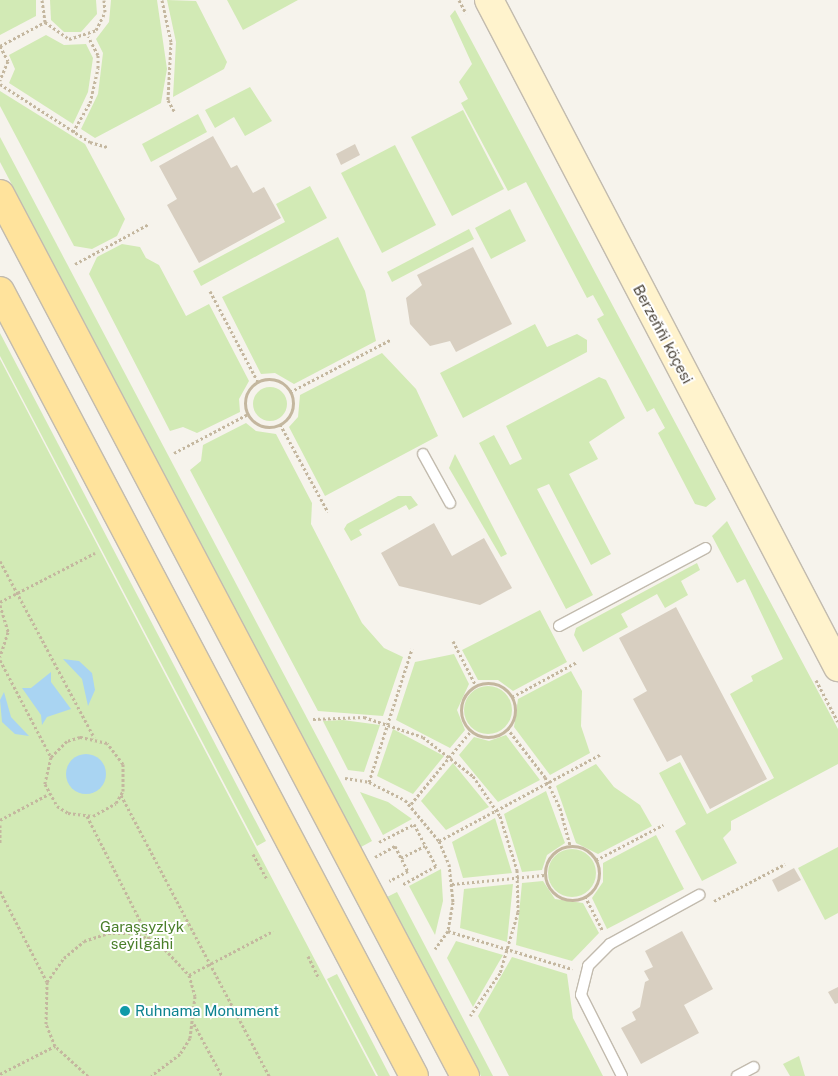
<!DOCTYPE html>
<html>
<head>
<meta charset="utf-8">
<style>
  body { margin:0 }
  #map { position:relative; width:838px; height:1076px; overflow:hidden; background:#f6f3ec; font-family:"Public Sans",sans-serif }
  div>[style] { position:absolute }
  .green>* { inset:0; background:#d2eab5 }
  .round { border-radius:50% }
  .water>* { inset:0; background:#a9d4f2 }
  .building>* { inset:0; background:#d8cfc1 }
  .path>* { height:3px; margin-top:-1.5px; transform-origin:0; background:repeating-linear-gradient(90deg,#c4b79f 0 2.5px,transparent 0 5px) }
  .path>.ring { margin:-1.5px; padding:0; box-sizing:content-box; background:none; border:3px solid #c4b79f; border-radius:50% }
  .roads { filter:drop-shadow(1px 0 #c2bbae) drop-shadow(-1px 0 #c2bbae) drop-shadow(0 1px #c2bbae) drop-shadow(0 -1px #c2bbae) }
  .lane>* { height:10px; margin:-5px; padding:0 5px; transform-origin:5px; border-radius:5px; background:#fff }
  .secondary>* { height:28px; margin:-14px; padding:0 14px; transform-origin:14px; border-radius:14px; background:#fff3cd }
  .primary>* { height:28px; margin:-14px; padding:0 14px; transform-origin:14px; border-radius:14px; background:#ffe39c }
  .dots>* { width:14px; height:14px; translate:-50% -50%; box-sizing:border-box; border:2px solid #fff; border-radius:50% }
  span { translate:-50% -50%; white-space:nowrap; text-align:center; line-height:1.15; -webkit-text-stroke:4px #fff; paint-order:stroke }
  .street-label { font-size:15px; color:#4b4439 }
  .park-label { font-size:15px; color:#4a7f2a }
  .culture-label { font-size:15px; color:#0d838f }
  .left { translate:0 -50%; text-align:left }
</style>
</head>
<body>
<div id="map">
  <div class="green">
    <i style="clip-path:polygon(0 0,36px 0,36px 16px,0 35px)"></i>
    <i style="clip-path:polygon(50px 0,96px 0,97px 14px,81px 32px,64px 32px,51px 20px)"></i>
    <i style="clip-path:polygon(111px 0,157px 0,167px 69px,161px 103px,95px 138px,81px 129px,98px 94px,103px 53px,96px 39px,109px 22px)"></i>
    <i style="clip-path:polygon(167px 0,196px 1px,227px 62px,224px 69px,173px 97px,176px 42px)"></i>
    <i style="clip-path:polygon(227px 0,298px 0,243px 30px)"></i>
    <i style="clip-path:polygon(455px 10px,716px 499px,706px 507px,695px 504px,658px 433px,665px 428px,654px 408px,647px 412px,597px 319px,604px 315px,593px 295px,587px 298px,526px 182px,508px 191px,461px 103px,468px 99px,459px 82px,472px 64px,450px 16px)"></i>
    <i style="clip-path:polygon(46px 35px,64px 45px,86px 44px,93px 58px,88px 92px,73px 124px,9px 83px,15px 69px,9px 55px)"></i>
    <i style="clip-path:polygon(250px 87px,272px 121px,245px 136px,234px 117px,215px 128px,205px 110px)"></i>
    <i style="clip-path:polygon(0 91px,85px 144px,125px 219px,117px 236px,92px 249px,74px 246px,0 106px)"></i>
    <i style="clip-path:polygon(463px 110px,504px 189px,452px 216px,411px 137px)"></i>
    <i style="clip-path:polygon(198px 114px,207px 132px,151px 162px,142px 144px)"></i>
    <i style="clip-path:polygon(0 137px,372px 841px,361px 847px,0 162px)"></i>
    <i style="clip-path:polygon(395px 145px,436px 225px,382px 253px,341px 173px)"></i>
    <i style="clip-path:polygon(310px 186px,327px 218px,201px 286px,193px 271px,285px 222px,276px 204px)"></i>
    <i style="clip-path:polygon(510px 209px,526px 241px,491px 259px,475px 228px)"></i>
    <i style="clip-path:polygon(469px 229px,474px 239px,392px 282px,387px 272px)"></i>
    <i style="clip-path:polygon(338px 237px,365px 291px,376px 341px,294px 384px,275px 373px,261px 374px,222px 297px)"></i>
    <i style="clip-path:polygon(122px 244px,140px 247px,146px 258px,159px 265px,186px 316px,209px 304px,249px 381px,239px 399px,240px 412px,197px 433px,183px 427px,170px 431px,89px 274px,97px 257px)"></i>
    <i style="clip-path:polygon(535px 324px,547px 347px,577px 334px,587px 340px,587px 352px,463px 418px,440px 373px)"></i>
    <i style="clip-path:polygon(0 333px,266px 841px,257px 846px,0 356px)"></i>
    <i style="clip-path:polygon(382px 353px,416px 389px,438px 436px,325px 496px,289px 427px,298px 417px,300px 395px)"></i>
    <i style="clip-path:polygon(0 359px,255px 846px,376px 1076px,0 1076px)"></i>
    <i style="clip-path:polygon(599px 377px,606px 380px,625px 418px,589px 442px,598px 459px,569px 474px,611px 554px,591px 565px,549px 484px,537px 489px,593px 595px,566px 609px,479px 443px,494px 435px,510px 465px,522px 459px,506px 426px)"></i>
    <i class="round" style="left:253px;top:387px;width:34px;height:34px"></i>
    <i style="clip-path:polygon(246px 423px,256px 431px,276px 434px,312px 503px,311px 524px,362px 623px,384px 648px,403px 657px,383px 716px,318px 711px,190px 470px,201px 461px,203px 445px)"></i>
    <i style="clip-path:polygon(455px 454px,507px 554px,501px 557px,449px 468px)"></i>
    <i style="clip-path:polygon(398px 496px,411px 496px,418px 505px,409px 510px,406px 505px,359px 530px,362px 535px,351px 541px,344px 529px,347px 524px)"></i>
    <i style="clip-path:polygon(727px 521px,838px 729px,838px 764px,731px 821px,731px 830px,723px 838px,737px 863px,702px 881px,675px 831px,686px 824px,659px 773px,680px 762px,707px 814px,774px 778px,730px 694px,753px 681px,751px 676px,783px 659px,745px 579px,737px 583px,712px 536px)"></i>
    <i style="clip-path:polygon(697px 563px,700px 570px,681px 581px,688px 595px,665px 608px,657px 594px,621px 614px,628px 627px,583px 652px,574px 635px,576px 628px)"></i>
    <i style="clip-path:polygon(540px 610px,567px 662px,513px 691px,498px 680px,478px 680px,462px 650px)"></i>
    <i style="clip-path:polygon(454px 654px,469px 684px,457px 710px,465px 730px,450px 748px,396px 720px,415px 662px)"></i>
    <i style="clip-path:polygon(571px 671px,582px 691px,581px 726px,590px 753px,550px 775px,514px 727px,518px 699px)"></i>
    <i class="round" style="left:464px;top:686px;width:48px;height:48px"></i>
    <i style="clip-path:polygon(343px 720px,380px 725px,364px 772px,348px 770px,323px 721px)"></i>
    <i style="clip-path:polygon(393px 729px,444px 756px,413px 794px,377px 776px)"></i>
    <i style="clip-path:polygon(506px 735px,540px 780px,498px 802px,459px 755px,474px 737px,489px 741px)"></i>
    <i style="clip-path:polygon(453px 763px,489px 807px,446px 830px,421px 801px)"></i>
    <i style="clip-path:polygon(596px 764px,614px 787px,640px 805px,652px 826px,598px 854px,576px 843px,556px 786px)"></i>
    <i style="clip-path:polygon(546px 791px,565px 843px,547px 855px,542px 870px,522px 872px,504px 814px)"></i>
    <i style="clip-path:polygon(360px 792px,388px 802px,412px 819px,383px 835px)"></i>
    <i style="clip-path:polygon(495px 818px,512px 873px,463px 878px,452px 842px)"></i>
    <i style="clip-path:polygon(656px 835px,684px 889px,607px 929px,592px 898px,603px 882px,603px 863px)"></i>
    <i style="clip-path:polygon(838px 847px,838px 913px,825px 920px,798px 868px)"></i>
    <i class="round" style="left:548px;top:849px;width:48px;height:48px"></i>
    <i style="clip-path:polygon(441px 869px,443px 901px,435px 935px,409px 886px)"></i>
    <i style="clip-path:polygon(543px 881px,555px 899px,583px 903px,599px 933px,572px 961px,516px 945px,522px 883px)"></i>
    <i style="clip-path:polygon(513px 884px,507px 942px,460px 928px,464px 889px)"></i>
    <i style="clip-path:polygon(397px 892px,493px 1076px,481px 1076px,387px 897px)"></i>
    <i style="clip-path:polygon(456px 941px,503px 955px,473px 1007px,447px 958px)"></i>
    <i style="clip-path:polygon(512px 957px,567px 974px,573px 1018px,603px 1076px,509px 1076px,478px 1016px)"></i>
    <i style="clip-path:polygon(337px 974px,390px 1076px,378px 1076px,327px 979px)"></i>
    <i style="clip-path:polygon(799px 1056px,805px 1076px,790px 1076px,783px 1064px)"></i>
  </div>
  <div class="water">
    <i style="clip-path:polygon(63px 659px,79px 661px,92px 673px,95px 690px,88px 706px,82px 679px)"></i>
    <i style="clip-path:polygon(51px 672px,51px 682px,71px 709px,47px 717px,42px 725px,41px 715px,22px 688px,31px 688px)"></i>
    <i style="clip-path:polygon(4px 692px,11px 717px,29px 736px,15px 734px,2px 722px,0 700px)"></i>
    <i class="round" style="left:66px;top:754px;width:40px;height:40px"></i>
  </div>
  <div class="building">
    <i style="clip-path:polygon(213px 136px,231px 168px,237px 165px,253px 193px,264px 187px,281px 218px,199px 263px,167px 205px,177px 199px,159px 166px)"></i>
    <i style="clip-path:polygon(355px 144px,360px 155px,341px 165px,336px 154px)"></i>
    <i style="clip-path:polygon(473px 247px,512px 324px,456px 352px,450px 341px,430px 346px,410px 324px,406px 298px,422px 285px,417px 275px)"></i>
    <i style="clip-path:polygon(434px 523px,452px 556px,484px 538px,512px 588px,480px 605px,399px 586px,381px 553px)"></i>
    <i style="clip-path:polygon(676px 607px,767px 779px,710px 809px,681px 755px,667px 762px,633px 699px,647px 691px,619px 638px)"></i>
    <i style="clip-path:polygon(794px 868px,801px 880px,778px 892px,772px 880px)"></i>
    <i style="clip-path:polygon(682px 931px,713px 989px,684px 1005px,699px 1033px,641px 1064px,621px 1028px,636px 1020px,632px 1012px,640px 1007px,645px 982px,649px 980px,644px 971px,653px 967px,645px 951px)"></i>
    <i style="clip-path:polygon(838px 987px,838px 1003px,835px 1004px,828px 992px)"></i>
  </div>
  <div class="path">
    <i style="left:42px;top:0;width:22px;rotate:82deg"></i>
    <i style="left:45px;top:22px;width:29px;rotate:35deg"></i>
    <i style="left:69px;top:39px;width:28px;rotate:-18deg"></i>
    <i style="left:96px;top:30px;width:20px;rotate:-63deg"></i>
    <i style="left:105px;top:12px;width:12px;rotate:-95deg"></i>
    <i style="left:162px;top:0;width:43px;rotate:77.9deg"></i>
    <i style="left:171px;top:42px;width:58px;rotate:93deg"></i>
    <i style="left:168px;top:100px;width:13px;rotate:61deg"></i>
    <i style="left:459px;top:0;width:15px;rotate:62deg"></i>
    <i style="left:0;top:46px;width:51px;rotate:-28.1deg"></i>
    <i style="left:0;top:46px;width:17px;rotate:62deg"></i>
    <i style="left:8px;top:61px;width:21px;rotate:113deg"></i>
    <i style="left:0;top:84px;width:107px;rotate:32.8deg"></i>
    <i style="left:90px;top:142px;width:18px;rotate:16deg"></i>
    <i style="left:73px;top:132px;width:34px;rotate:-60deg"></i>
    <i style="left:90px;top:103px;width:36px;rotate:-77deg"></i>
    <i style="left:98px;top:68px;width:13px;rotate:-90deg"></i>
    <i style="left:98px;top:55px;width:21px;rotate:-118deg"></i>
    <i style="left:75px;top:264px;width:84px;rotate:-28.4deg"></i>
    <i style="left:210px;top:291px;width:103px;rotate:62.2deg"></i>
    <i class="ring" style="left:245px;top:379px;width:45px;height:45px"></i>
    <i style="left:290px;top:392px;width:113px;rotate:-27.5deg"></i>
    <i style="left:280px;top:424px;width:100px;rotate:61.4deg"></i>
    <i style="left:174px;top:453px;width:84px;rotate:-27.8deg"></i>
    <i style="left:0;top:561px;width:200px;rotate:61.9deg"></i>
    <i style="left:0;top:602px;width:107px;rotate:-27.3deg"></i>
    <i style="left:0;top:605px;width:28px;rotate:73deg"></i>
    <i style="left:8px;top:632px;width:26px;rotate:108deg"></i>
    <i style="left:453px;top:641px;width:51px;rotate:62.9deg"></i>
    <i style="left:0;top:660px;width:110px;rotate:62.3deg"></i>
    <i style="left:51px;top:757px;width:28px;rotate:103deg"></i>
    <i style="left:45px;top:784px;width:25px;rotate:61deg"></i>
    <i style="left:57px;top:806px;width:13px;rotate:32deg"></i>
    <i style="left:68px;top:813px;width:25px;rotate:7deg"></i>
    <i style="left:93px;top:816px;width:26px;rotate:-29deg"></i>
    <i style="left:116px;top:803px;width:14px;rotate:-60deg"></i>
    <i style="left:123px;top:791px;width:27px;rotate:-90deg"></i>
    <i style="left:123px;top:764px;width:26px;rotate:-127deg"></i>
    <i style="left:107px;top:743px;width:28px;rotate:-167deg"></i>
    <i style="left:80px;top:737px;width:14px;rotate:163deg"></i>
    <i style="left:67px;top:741px;width:23px;rotate:135deg"></i>
    <i style="left:816px;top:680px;width:47px;rotate:62.4deg"></i>
    <i class="ring" style="left:461px;top:683px;width:51px;height:51px"></i>
    <i style="left:512px;top:697px;width:74px;rotate:-28.3deg"></i>
    <i style="left:313px;top:719px;width:51px;rotate:-2.2deg"></i>
    <i style="left:364px;top:717px;width:62px;rotate:18.7deg"></i>
    <i style="left:423px;top:737px;width:63px;rotate:38deg"></i>
    <i style="left:473px;top:776px;width:48px;rotate:56deg"></i>
    <i style="left:500px;top:816px;width:57px;rotate:72.5deg"></i>
    <i style="left:517px;top:870px;width:42px;rotate:88.6deg"></i>
    <i style="left:518px;top:912px;width:64px;rotate:106.4deg"></i>
    <i style="left:500px;top:973px;width:52px;rotate:124.9deg"></i>
    <i style="left:507px;top:728px;width:62px;rotate:52.2deg"></i>
    <i style="left:545px;top:777px;width:34px;rotate:64deg"></i>
    <i style="left:560px;top:808px;width:39px;rotate:75deg"></i>
    <i style="left:345px;top:778px;width:24px;rotate:9deg"></i>
    <i style="left:369px;top:782px;width:40px;rotate:26.6deg"></i>
    <i style="left:405px;top:800px;width:53px;rotate:50.3deg"></i>
    <i style="left:439px;top:841px;width:25px;rotate:67deg"></i>
    <i style="left:449px;top:864px;width:38px;rotate:84deg"></i>
    <i style="left:453px;top:902px;width:29px;rotate:100deg"></i>
    <i style="left:448px;top:931px;width:22px;rotate:126deg"></i>
    <i style="left:369px;top:782px;width:140px;rotate:-72.1deg"></i>
    <i style="left:121px;top:795px;width:318px;rotate:62.2deg"></i>
    <i style="left:411px;top:804px;width:94px;rotate:-50.6deg"></i>
    <i style="left:87px;top:816px;width:137px;rotate:63.1deg"></i>
    <i style="left:0;top:820px;width:55px;rotate:-28deg"></i>
    <i style="left:0;top:825px;width:19px;rotate:90deg"></i>
    <i style="left:439px;top:841px;width:184px;rotate:-28.2deg"></i>
    <i style="left:379px;top:842px;width:39px;rotate:-27deg"></i>
    <i style="left:414px;top:824px;width:47px;rotate:62.4deg"></i>
    <i style="left:436px;top:866px;width:39px;rotate:151deg"></i>
    <i class="ring" style="left:545px;top:846px;width:51px;height:51px"></i>
    <i style="left:253px;top:854px;width:29px;rotate:61deg"></i>
    <i style="left:375px;top:857px;width:23px;rotate:-29deg"></i>
    <i style="left:395px;top:846px;width:28px;rotate:63deg"></i>
    <i style="left:408px;top:871px;width:21px;rotate:152deg"></i>
    <i style="left:401px;top:858px;width:27px;rotate:-27deg"></i>
    <i style="left:596px;top:860px;width:76px;rotate:-27.6deg"></i>
    <i style="left:452px;top:884px;width:93px;rotate:-5.5deg"></i>
    <i style="left:0;top:891px;width:102px;rotate:62.7deg"></i>
    <i style="left:585px;top:896px;width:39px;rotate:63deg"></i>
    <i style="left:714px;top:901px;width:80px;rotate:-27.5deg"></i>
    <i style="left:448px;top:931px;width:130px;rotate:17deg"></i>
    <i style="left:308px;top:956px;width:25px;rotate:64deg"></i>
    <i style="left:189px;top:975px;width:95px;rotate:-27.6deg"></i>
    <i style="left:194px;top:1024px;width:59px;rotate:61.7deg"></i>
    <i style="left:0;top:1074px;width:62px;rotate:-27deg"></i>
    <i style="left:88px;top:1076px;width:45px;rotate:-137.7deg"></i>
    <i style="left:55px;top:1046px;width:24px;rotate:-112deg"></i>
    <i style="left:46px;top:1024px;width:42px;rotate:-88.6deg"></i>
    <i style="left:47px;top:982px;width:29px;rotate:-55deg"></i>
    <i style="left:64px;top:958px;width:26px;rotate:-40deg"></i>
    <i style="left:84px;top:941px;width:25px;rotate:-18deg"></i>
    <i style="left:108px;top:933px;width:26px"></i>
    <i style="left:134px;top:933px;width:26px;rotate:21deg"></i>
    <i style="left:158px;top:942px;width:45px;rotate:46.8deg"></i>
    <i style="left:189px;top:975px;width:22px;rotate:74deg"></i>
    <i style="left:195px;top:996px;width:42px;rotate:96.8deg"></i>
    <i style="left:190px;top:1038px;width:19px;rotate:122deg"></i>
    <i style="left:180px;top:1054px;width:36px;rotate:143deg"></i>
  </div>
  <div class="roads">
    <div class="lane">
      <i style="left:423px;top:454px;width:56px;rotate:61.1deg"></i>
      <i style="left:559px;top:626px;width:166px;rotate:-28deg"></i>
      <i style="left:622px;top:1076px;width:91px;rotate:-116.8deg"></i>
      <i style="left:581px;top:995px;width:30px;rotate:-76deg"></i>
      <i style="left:588px;top:966px;width:31px;rotate:-45deg"></i>
      <i style="left:610px;top:944px;width:102px;rotate:-28.8deg"></i>
      <i style="left:737px;top:1076px;width:19px;rotate:-28deg"></i>
    </div>
    <div class="secondary">
      <i style="left:489px;top:0;width:753px;rotate:62.38deg"></i>
    </div>
    <div class="primary">
      <i style="left:0;top:194px;width:997px;rotate:62.2deg"></i>
      <i style="left:0;top:291px;width:887px;rotate:62.19deg"></i>
    </div>
  </div>
  <div class="dots">
    <i style="left:125px;top:1011px;background:#0f9aa8"></i>
  </div>
  <div class="street-label">
    <span style="left:663px;top:334px;rotate:62deg">Berzeňňi köçesi</span>
  </div>
  <div class="park-label">
    <span style="left:142px;top:935px">Garaşsyzlyk<br>seýilgähi</span>
  </div>
  <div class="culture-label">
    <span class="left" style="left:135px;top:1011px">Ruhnama Monument</span>
  </div>
</div>
</body>
</html>
